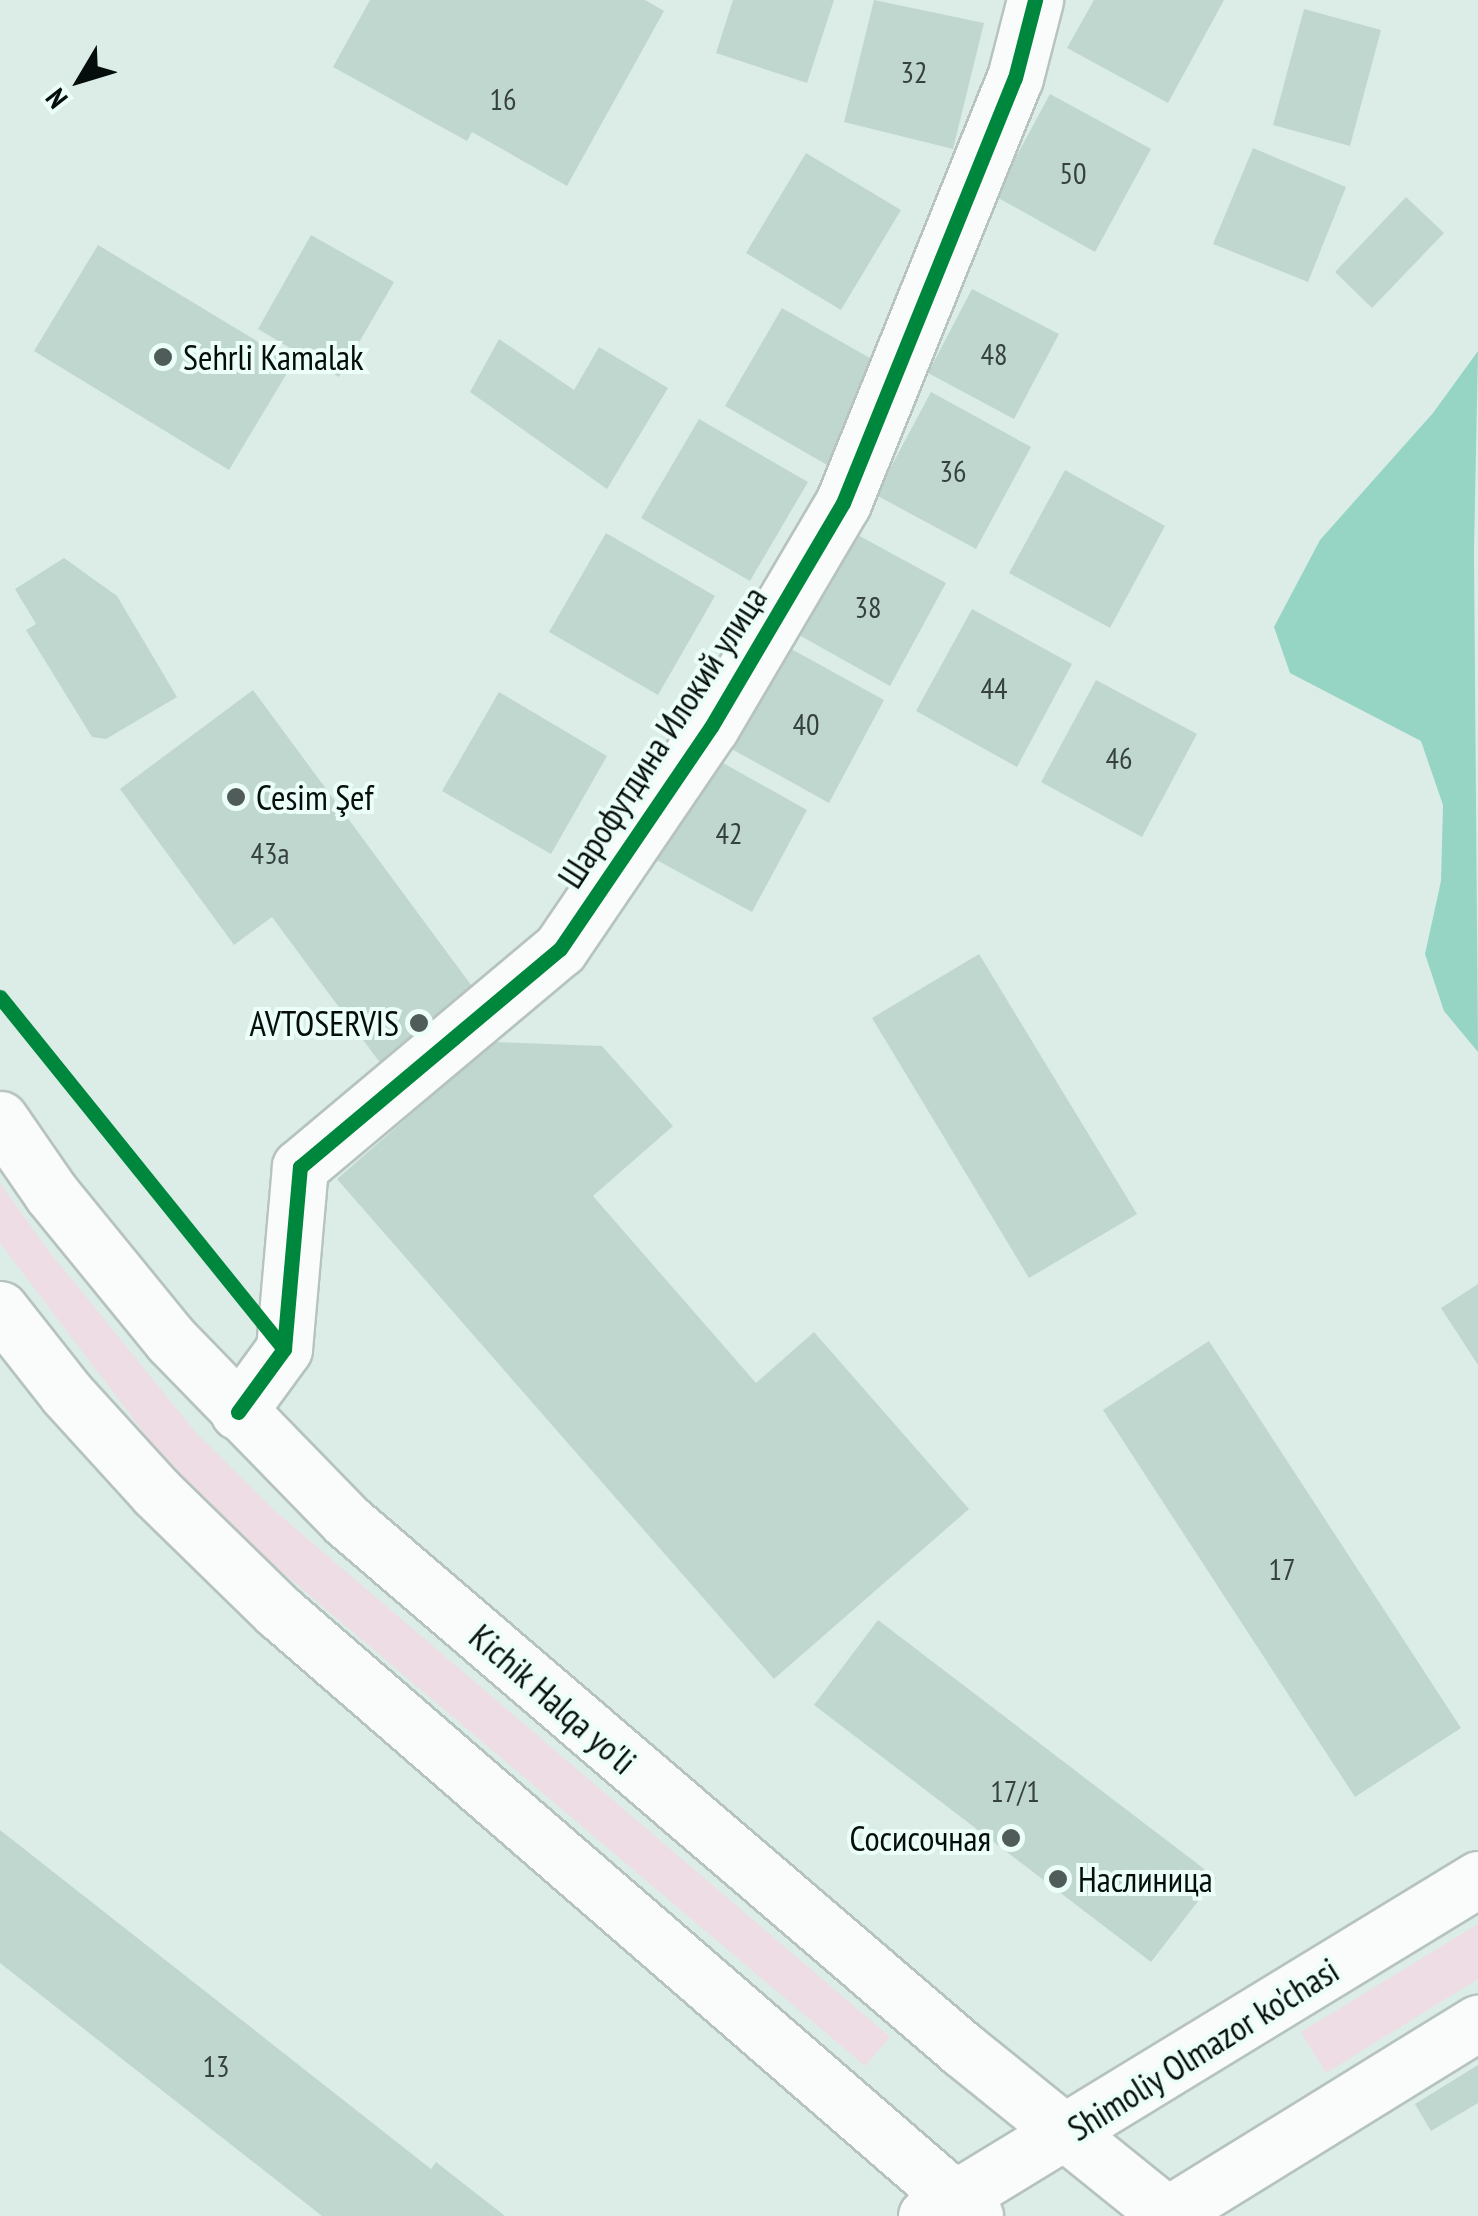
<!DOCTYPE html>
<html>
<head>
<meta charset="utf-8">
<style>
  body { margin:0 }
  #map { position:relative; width:1478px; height:2216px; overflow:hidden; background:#dcede7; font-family:"PT Sans Narrow",sans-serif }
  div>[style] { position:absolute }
  .green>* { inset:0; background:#eedde4 }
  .water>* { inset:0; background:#96d4c4 }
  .building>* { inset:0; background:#c0d7d0 }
  .roads { filter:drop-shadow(2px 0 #b6c3be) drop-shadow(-2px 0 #b6c3be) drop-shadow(0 2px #b6c3be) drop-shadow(0 -2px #b6c3be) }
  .minor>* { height:55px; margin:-27.5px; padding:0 27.5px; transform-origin:27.5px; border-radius:27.5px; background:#fafcfb }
  .major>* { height:55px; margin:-27.5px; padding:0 27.5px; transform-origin:27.5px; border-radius:27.5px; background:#fafcfb }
  .highway>* { height:55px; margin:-27.5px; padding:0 27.5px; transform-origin:27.5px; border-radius:27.5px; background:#fafcfb }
  .cycleway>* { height:15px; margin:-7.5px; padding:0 7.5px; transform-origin:7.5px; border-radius:7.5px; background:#00873e }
  .dots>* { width:28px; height:28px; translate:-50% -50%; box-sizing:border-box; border:5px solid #ecfef8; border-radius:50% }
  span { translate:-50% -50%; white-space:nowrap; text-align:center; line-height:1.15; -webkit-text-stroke:8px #ecfef8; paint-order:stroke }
  .number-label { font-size:30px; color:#35413e }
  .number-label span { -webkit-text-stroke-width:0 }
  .poi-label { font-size:35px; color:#050e0c }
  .left { translate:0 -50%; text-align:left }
  .right { translate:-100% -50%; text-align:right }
  .street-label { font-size:35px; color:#050e0c }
  .north { position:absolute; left:30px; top:30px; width:100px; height:100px; -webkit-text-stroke:8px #ecfef8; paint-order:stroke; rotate:232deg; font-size:28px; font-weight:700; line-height:40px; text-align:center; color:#050e0c }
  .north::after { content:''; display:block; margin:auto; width:35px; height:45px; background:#050e0c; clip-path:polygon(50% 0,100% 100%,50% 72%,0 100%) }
</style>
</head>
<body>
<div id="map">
  <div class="green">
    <i style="clip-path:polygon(0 1183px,48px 1250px,198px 1435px,274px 1510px,890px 2037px,865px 2066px,243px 1539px,166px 1462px,0 1243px)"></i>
    <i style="clip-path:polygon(1478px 1924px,1478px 1979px,1326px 2073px,1301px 2032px)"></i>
  </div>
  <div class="water">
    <i style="clip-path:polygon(1478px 351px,1474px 551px,1478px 1052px,1444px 1011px,1425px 954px,1441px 881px,1443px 805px,1421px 741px,1290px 673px,1274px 627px,1320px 540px,1433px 413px)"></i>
  </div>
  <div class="building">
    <i style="clip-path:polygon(370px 0,645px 0,664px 11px,567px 186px,472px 132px,467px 141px,333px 67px)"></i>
    <i style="clip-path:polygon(733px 0,834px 0,807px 83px,716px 53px)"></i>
    <i style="clip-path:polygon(874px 0,984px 23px,953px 149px,844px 122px)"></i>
    <i style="clip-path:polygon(1094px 0,1224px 0,1168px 103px,1067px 48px)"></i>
    <i style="clip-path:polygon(1304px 9px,1381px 30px,1350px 146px,1273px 125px)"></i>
    <i style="clip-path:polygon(1050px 94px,1151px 149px,1095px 252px,995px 196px)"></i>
    <i style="clip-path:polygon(1253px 148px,1346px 187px,1308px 282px,1213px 244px)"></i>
    <i style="clip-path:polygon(806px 153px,901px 210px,841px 310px,746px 253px)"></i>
    <i style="clip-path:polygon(1406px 197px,1444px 233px,1372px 308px,1335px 272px)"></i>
    <i style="clip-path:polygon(311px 235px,394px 282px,339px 377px,258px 329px)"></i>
    <i style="clip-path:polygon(98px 245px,293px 363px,229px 470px,34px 351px)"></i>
    <i style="clip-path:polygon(972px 289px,1059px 334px,1014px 419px,928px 373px)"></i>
    <i style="clip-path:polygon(782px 308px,891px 370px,834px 469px,725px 406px)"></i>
    <i style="clip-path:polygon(499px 339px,574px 390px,599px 347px,668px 388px,607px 489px,470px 392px)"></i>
    <i style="clip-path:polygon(931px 392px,1031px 447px,976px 549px,876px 495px)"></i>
    <i style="clip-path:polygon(699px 419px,808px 482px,750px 581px,641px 518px)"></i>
    <i style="clip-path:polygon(1065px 470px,1165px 526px,1110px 628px,1009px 573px)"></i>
    <i style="clip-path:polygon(845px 528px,946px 583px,890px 686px,790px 630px)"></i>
    <i style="clip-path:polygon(606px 533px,715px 596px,658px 695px,549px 632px)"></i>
    <i style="clip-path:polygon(64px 558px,117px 596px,177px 697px,106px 739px,92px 737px,26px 630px,36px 624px,15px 589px)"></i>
    <i style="clip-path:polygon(972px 609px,1072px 664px,1017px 767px,916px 711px)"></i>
    <i style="clip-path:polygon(784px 645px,884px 700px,829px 803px,728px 747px)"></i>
    <i style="clip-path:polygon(1096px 680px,1197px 734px,1142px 837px,1041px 782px)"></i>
    <i style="clip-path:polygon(253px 690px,477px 993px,381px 1064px,272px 917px,234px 945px,120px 789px)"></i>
    <i style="clip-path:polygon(499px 692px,607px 756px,551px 854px,442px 791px)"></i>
    <i style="clip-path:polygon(707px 754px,807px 810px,752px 912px,651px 857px)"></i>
    <i style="clip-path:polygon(979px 954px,1137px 1214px,1029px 1278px,872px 1018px)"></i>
    <i style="clip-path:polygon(494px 1042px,602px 1046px,673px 1126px,593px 1196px,756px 1383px,814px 1332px,969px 1509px,774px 1679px,337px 1179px)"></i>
    <i style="clip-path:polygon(1478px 1284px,1478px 1365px,1441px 1308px)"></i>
    <i style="clip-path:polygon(1209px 1341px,1461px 1728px,1355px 1797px,1103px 1410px)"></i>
    <i style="clip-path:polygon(878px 1620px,1216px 1878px,1151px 1962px,814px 1705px)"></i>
    <i style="clip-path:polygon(0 1830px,431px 2169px,436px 2162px,505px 2216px,322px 2216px,0 1963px)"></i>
    <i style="clip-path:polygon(1478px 2065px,1478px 2103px,1431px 2131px,1415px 2104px)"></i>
  </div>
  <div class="roads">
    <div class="minor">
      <i style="left:238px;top:1412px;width:78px;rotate:-53.9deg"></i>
      <i style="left:284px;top:1349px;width:183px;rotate:-85deg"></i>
      <i style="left:300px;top:1167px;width:339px;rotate:-40deg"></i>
      <i style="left:560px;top:949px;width:268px;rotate:-55.8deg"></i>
      <i style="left:711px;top:727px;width:260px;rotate:-59.5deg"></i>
      <i style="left:843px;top:503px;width:458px;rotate:-68deg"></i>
      <i style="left:1015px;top:78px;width:81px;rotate:-75.6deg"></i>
    </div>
    <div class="major">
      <i style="left:926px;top:2216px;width:647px;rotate:-31.4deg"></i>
      <i style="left:1165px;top:2216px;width:368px;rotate:-31.7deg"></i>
    </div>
    <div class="highway">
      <i style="left:0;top:1119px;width:90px;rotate:55.4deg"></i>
      <i style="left:51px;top:1193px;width:190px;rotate:50.8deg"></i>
      <i style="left:171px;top:1340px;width:252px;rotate:45.8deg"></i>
      <i style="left:347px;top:1521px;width:811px;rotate:40.65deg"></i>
      <i style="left:962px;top:2049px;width:266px;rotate:38.9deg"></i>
      <i style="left:0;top:1309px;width:107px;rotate:51.8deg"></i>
      <i style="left:66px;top:1393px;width:135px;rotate:47.7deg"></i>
      <i style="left:157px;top:1493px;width:169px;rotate:44.3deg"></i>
      <i style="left:278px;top:1611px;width:923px;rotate:40.96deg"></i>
    </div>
  </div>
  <div class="cycleway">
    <i style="left:0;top:997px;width:452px;rotate:51.1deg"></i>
    <i style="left:238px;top:1412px;width:78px;rotate:-53.9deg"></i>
    <i style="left:284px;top:1349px;width:183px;rotate:-85deg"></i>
    <i style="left:300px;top:1167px;width:339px;rotate:-40deg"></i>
    <i style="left:560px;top:949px;width:268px;rotate:-55.8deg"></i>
    <i style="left:711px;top:727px;width:260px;rotate:-59.5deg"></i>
    <i style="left:843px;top:503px;width:458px;rotate:-68deg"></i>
    <i style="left:1015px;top:78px;width:81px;rotate:-75.6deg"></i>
  </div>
  <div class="dots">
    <i style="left:163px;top:357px;background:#505c59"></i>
    <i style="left:236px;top:797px;background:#505c59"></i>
    <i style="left:419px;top:1023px;background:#505c59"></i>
    <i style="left:1011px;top:1838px;background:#505c59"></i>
    <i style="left:1058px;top:1879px;background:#505c59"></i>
  </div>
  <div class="number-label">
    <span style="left:914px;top:72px">32</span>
    <span style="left:503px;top:99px">16</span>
    <span style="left:1073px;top:173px">50</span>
    <span style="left:994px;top:354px">48</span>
    <span style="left:953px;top:471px">36</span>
    <span style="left:868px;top:607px">38</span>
    <span style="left:994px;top:688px">44</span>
    <span style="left:806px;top:724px">40</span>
    <span style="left:1119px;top:758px">46</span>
    <span style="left:729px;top:833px">42</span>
    <span style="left:270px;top:853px">43a</span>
    <span style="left:1282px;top:1569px">17</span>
    <span style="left:1015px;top:1791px">17/1</span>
    <span style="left:216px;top:2066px">13</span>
  </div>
  <div class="poi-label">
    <span class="left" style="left:183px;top:357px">Sehrli Kamalak</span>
    <span class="left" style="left:256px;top:797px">Cesim Şef</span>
    <span class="right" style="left:399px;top:1023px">AVTOSERVIS</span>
    <span class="right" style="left:991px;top:1838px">Сосисочная</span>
    <span class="left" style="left:1078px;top:1879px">Наслиница</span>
  </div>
  <div class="street-label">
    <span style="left:662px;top:737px;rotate:-57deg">Шарофутдина Илокий улица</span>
    <span style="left:553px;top:1699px;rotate:41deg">Kichik Halqa yo'li</span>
    <span style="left:1203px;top:2049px;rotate:-32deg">Shimoliy Olmazor ko'chasi</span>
  </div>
  <div class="north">N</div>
</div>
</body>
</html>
